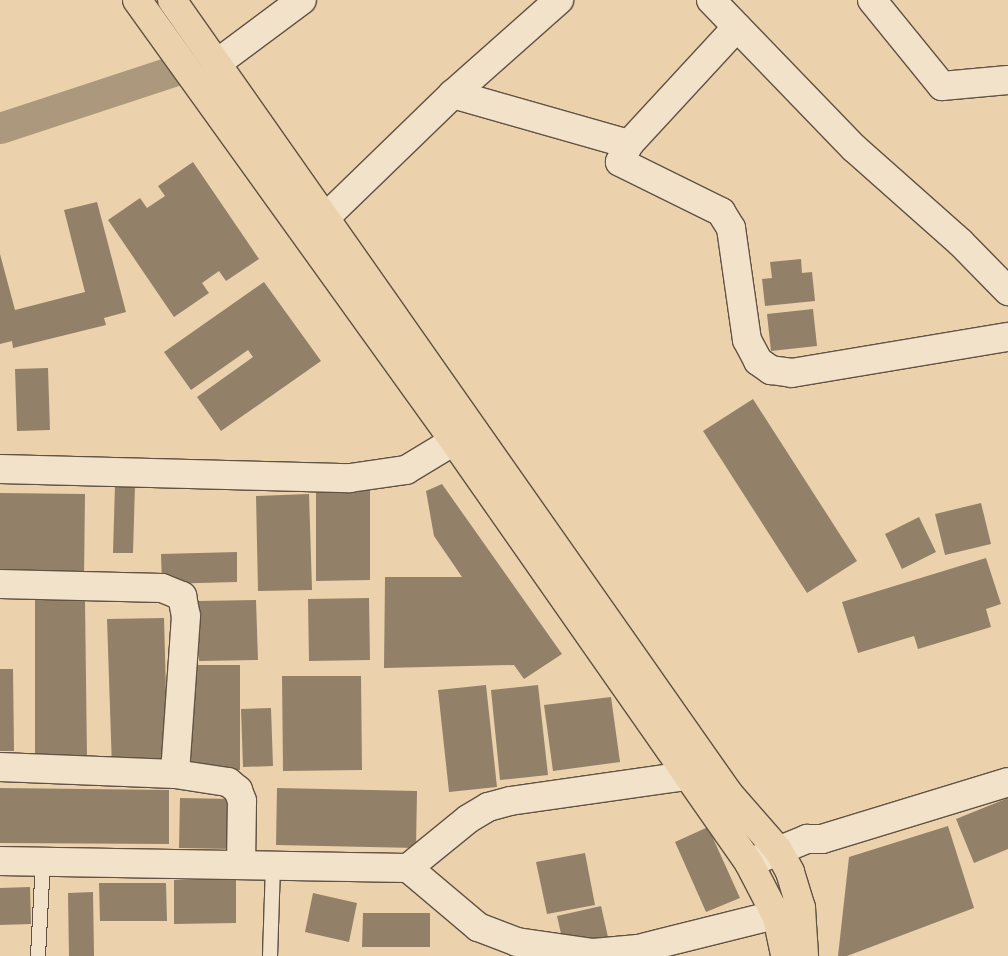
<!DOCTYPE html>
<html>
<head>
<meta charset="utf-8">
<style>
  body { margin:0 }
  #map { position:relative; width:1008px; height:956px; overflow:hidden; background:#ebd2ac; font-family:"IM FELL Great Primer",serif }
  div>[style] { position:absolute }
  .canal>* { height:31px; margin:-15.5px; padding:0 15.5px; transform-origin:15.5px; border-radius:15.5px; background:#ac987c }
  .building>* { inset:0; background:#938069 }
  .roads { filter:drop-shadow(1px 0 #615243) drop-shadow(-1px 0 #615243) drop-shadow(0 1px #615243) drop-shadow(0 -1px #615243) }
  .lane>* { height:14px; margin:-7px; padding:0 7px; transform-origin:7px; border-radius:7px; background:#f2e2c9 }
  .street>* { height:28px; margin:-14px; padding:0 14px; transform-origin:14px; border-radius:14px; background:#f2e2c9 }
  .highway>* { height:28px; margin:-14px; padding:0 14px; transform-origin:14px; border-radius:14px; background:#ebd2ac }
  span { translate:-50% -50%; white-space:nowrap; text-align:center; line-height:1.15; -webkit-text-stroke:4px #f2e2c9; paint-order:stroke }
</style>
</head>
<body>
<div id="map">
  <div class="canal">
    <i style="left:0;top:128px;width:195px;rotate:-18.2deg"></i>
  </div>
  <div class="building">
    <i style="clip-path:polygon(193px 162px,259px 259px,226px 281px,219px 271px,202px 283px,209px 293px,174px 317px,108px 220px,140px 198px,147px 208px,165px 196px,158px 186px)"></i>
    <i style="clip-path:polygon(97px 202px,126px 312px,104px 318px,106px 325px,13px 348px,12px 341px,0 344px,0 254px,15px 310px,85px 292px,64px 210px)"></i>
    <i style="clip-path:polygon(801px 259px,802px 273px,812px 272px,815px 301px,765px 306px,762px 279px,772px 278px,770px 262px)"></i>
    <i style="clip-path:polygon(264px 282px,321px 361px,221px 431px,197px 397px,253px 357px,248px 350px,191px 390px,164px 352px)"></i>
    <i style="clip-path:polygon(813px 309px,817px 346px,771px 351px,767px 314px)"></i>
    <i style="clip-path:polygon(48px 368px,50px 430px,17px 431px,15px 369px)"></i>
    <i style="clip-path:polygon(753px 399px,857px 561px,807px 593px,703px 431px)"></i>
    <i style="clip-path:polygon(115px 484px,135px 485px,133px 553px,113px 553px)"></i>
    <i style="clip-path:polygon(442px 484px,562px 654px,524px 679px,514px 665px,384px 668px,385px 577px,462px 577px,434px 536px,426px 491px)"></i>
    <i style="clip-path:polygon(370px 489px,370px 580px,316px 581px,316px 490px)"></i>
    <i style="clip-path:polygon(0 493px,85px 494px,84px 577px,0 576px)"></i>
    <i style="clip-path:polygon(309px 494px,312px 590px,258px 591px,256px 496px)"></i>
    <i style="clip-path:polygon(981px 503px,991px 544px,945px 555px,935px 514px)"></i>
    <i style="clip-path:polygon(919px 517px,936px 552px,902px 569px,885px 534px)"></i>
    <i style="clip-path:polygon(237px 552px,237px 582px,162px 584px,161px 554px)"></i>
    <i style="clip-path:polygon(986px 558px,1001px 604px,986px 609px,991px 627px,918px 649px,914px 636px,858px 653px,842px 602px)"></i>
    <i style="clip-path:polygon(369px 598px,370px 660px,309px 661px,308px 599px)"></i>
    <i style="clip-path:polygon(35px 600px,85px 600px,87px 760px,35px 760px)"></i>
    <i style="clip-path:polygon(256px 600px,258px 660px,199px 661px,198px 601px)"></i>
    <i style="clip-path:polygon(164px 618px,168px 767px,112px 768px,107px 619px)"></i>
    <i style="clip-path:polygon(184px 665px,240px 665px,240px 770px,184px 770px)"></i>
    <i style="clip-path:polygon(0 669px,13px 669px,14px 751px,0 751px)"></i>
    <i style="clip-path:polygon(282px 676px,361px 676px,362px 770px,283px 771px)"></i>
    <i style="clip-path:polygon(486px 685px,497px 787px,449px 792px,438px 690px)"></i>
    <i style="clip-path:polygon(538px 685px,548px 775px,500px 780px,491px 690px)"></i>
    <i style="clip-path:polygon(611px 697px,620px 762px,553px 771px,544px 705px)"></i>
    <i style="clip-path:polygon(271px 708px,273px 766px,243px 767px,241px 709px)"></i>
    <i style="clip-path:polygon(0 788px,169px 790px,169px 844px,0 843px)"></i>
    <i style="clip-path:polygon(277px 788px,417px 791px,416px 848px,276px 845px)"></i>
    <i style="clip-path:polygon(180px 798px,233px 799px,232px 849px,179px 848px)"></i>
    <i style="clip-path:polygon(1008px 798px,1008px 849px,974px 863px,956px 819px)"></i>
    <i style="clip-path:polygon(948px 826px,974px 908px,847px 956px,838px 956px,849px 857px)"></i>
    <i style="clip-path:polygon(708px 827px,740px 898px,706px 912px,675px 842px)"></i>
    <i style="clip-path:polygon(585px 853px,595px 905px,547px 914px,536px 862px)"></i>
    <i style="clip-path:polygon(236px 879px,236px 923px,174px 924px,174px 880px)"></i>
    <i style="clip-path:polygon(99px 883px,166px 883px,167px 921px,100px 921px)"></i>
    <i style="clip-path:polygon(30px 887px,31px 924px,0 925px,0 888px)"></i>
    <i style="clip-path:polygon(93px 892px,94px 956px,69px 956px,68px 893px)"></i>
    <i style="clip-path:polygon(313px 893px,357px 903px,349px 942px,305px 932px)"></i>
    <i style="clip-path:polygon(601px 906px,608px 937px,564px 947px,557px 916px)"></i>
    <i style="clip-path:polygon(363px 913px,430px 913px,430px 947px,362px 947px)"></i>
  </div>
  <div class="roads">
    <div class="lane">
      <i style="left:38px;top:956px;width:94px;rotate:-87deg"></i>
      <i style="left:270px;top:956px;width:92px;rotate:-88.1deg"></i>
    </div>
    <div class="street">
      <i style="left:711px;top:0;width:206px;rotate:46deg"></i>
      <i style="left:854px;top:148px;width:142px;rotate:41.6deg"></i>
      <i style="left:960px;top:242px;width:69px;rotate:45.6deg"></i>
      <i style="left:872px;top:0;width:111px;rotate:50.9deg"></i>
      <i style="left:942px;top:86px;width:66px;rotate:-5.2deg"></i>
      <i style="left:737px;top:27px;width:159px;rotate:132.7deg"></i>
      <i style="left:629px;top:144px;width:20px;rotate:117deg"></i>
      <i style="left:620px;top:162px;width:113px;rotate:26.3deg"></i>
      <i style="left:721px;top:212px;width:19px;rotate:58deg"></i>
      <i style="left:731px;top:228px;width:113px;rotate:81.9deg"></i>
      <i style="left:747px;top:340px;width:24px;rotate:62deg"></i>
      <i style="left:758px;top:361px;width:16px;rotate:35deg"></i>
      <i style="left:771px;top:370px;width:21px;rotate:8deg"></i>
      <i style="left:792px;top:373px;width:219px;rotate:-9.5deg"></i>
      <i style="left:216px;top:64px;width:107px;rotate:-36.7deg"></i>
      <i style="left:453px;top:94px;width:183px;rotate:15.9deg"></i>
      <i style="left:325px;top:218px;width:178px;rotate:-44.1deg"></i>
      <i style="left:453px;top:94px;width:142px;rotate:-41.6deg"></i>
      <i style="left:0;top:469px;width:350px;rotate:1.5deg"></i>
      <i style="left:350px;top:478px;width:57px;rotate:-8.1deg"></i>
      <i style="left:406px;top:470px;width:56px;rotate:-31.1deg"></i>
      <i style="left:0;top:584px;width:162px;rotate:1.4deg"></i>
      <i style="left:162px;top:588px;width:22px;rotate:22deg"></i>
      <i style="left:182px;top:596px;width:20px;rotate:79deg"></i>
      <i style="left:186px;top:616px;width:158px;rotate:94deg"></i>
      <i style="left:0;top:767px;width:175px;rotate:2.3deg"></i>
      <i style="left:175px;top:774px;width:54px;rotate:8.6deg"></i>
      <i style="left:228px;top:782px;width:13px;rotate:39deg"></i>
      <i style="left:238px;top:790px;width:12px;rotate:70deg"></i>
      <i style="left:242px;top:801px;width:63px;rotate:90.9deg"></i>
      <i style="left:0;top:861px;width:408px;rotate:1deg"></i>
      <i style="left:408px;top:868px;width:92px;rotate:40.1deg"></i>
      <i style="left:478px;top:927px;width:42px;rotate:21deg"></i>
      <i style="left:517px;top:942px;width:77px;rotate:8.2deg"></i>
      <i style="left:593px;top:953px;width:45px;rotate:-5.1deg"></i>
      <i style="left:638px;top:949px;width:165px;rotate:-14deg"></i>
      <i style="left:749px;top:863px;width:63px;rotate:-22.5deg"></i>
      <i style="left:807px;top:839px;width:15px"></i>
      <i style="left:822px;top:839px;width:195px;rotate:-17deg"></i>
      <i style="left:408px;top:868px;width:77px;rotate:-39.2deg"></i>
      <i style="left:468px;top:819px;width:23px;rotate:-31deg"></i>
      <i style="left:488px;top:807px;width:23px;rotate:-15deg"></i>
      <i style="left:510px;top:801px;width:177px;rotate:-8.1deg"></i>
    </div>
    <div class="highway">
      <i style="left:137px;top:0;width:543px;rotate:54.29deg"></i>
      <i style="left:454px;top:441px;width:515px;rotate:55.04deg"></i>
      <i style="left:749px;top:863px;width:61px;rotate:62.6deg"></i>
      <i style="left:777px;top:917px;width:40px;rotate:78deg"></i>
      <i style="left:172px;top:0;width:970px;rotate:54.95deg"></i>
      <i style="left:729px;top:794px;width:74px;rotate:48.8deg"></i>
      <i style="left:778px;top:850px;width:25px;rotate:61deg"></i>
      <i style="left:790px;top:872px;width:38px;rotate:73deg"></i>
      <i style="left:801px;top:908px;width:48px;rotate:86.4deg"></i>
    </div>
  </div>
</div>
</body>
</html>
